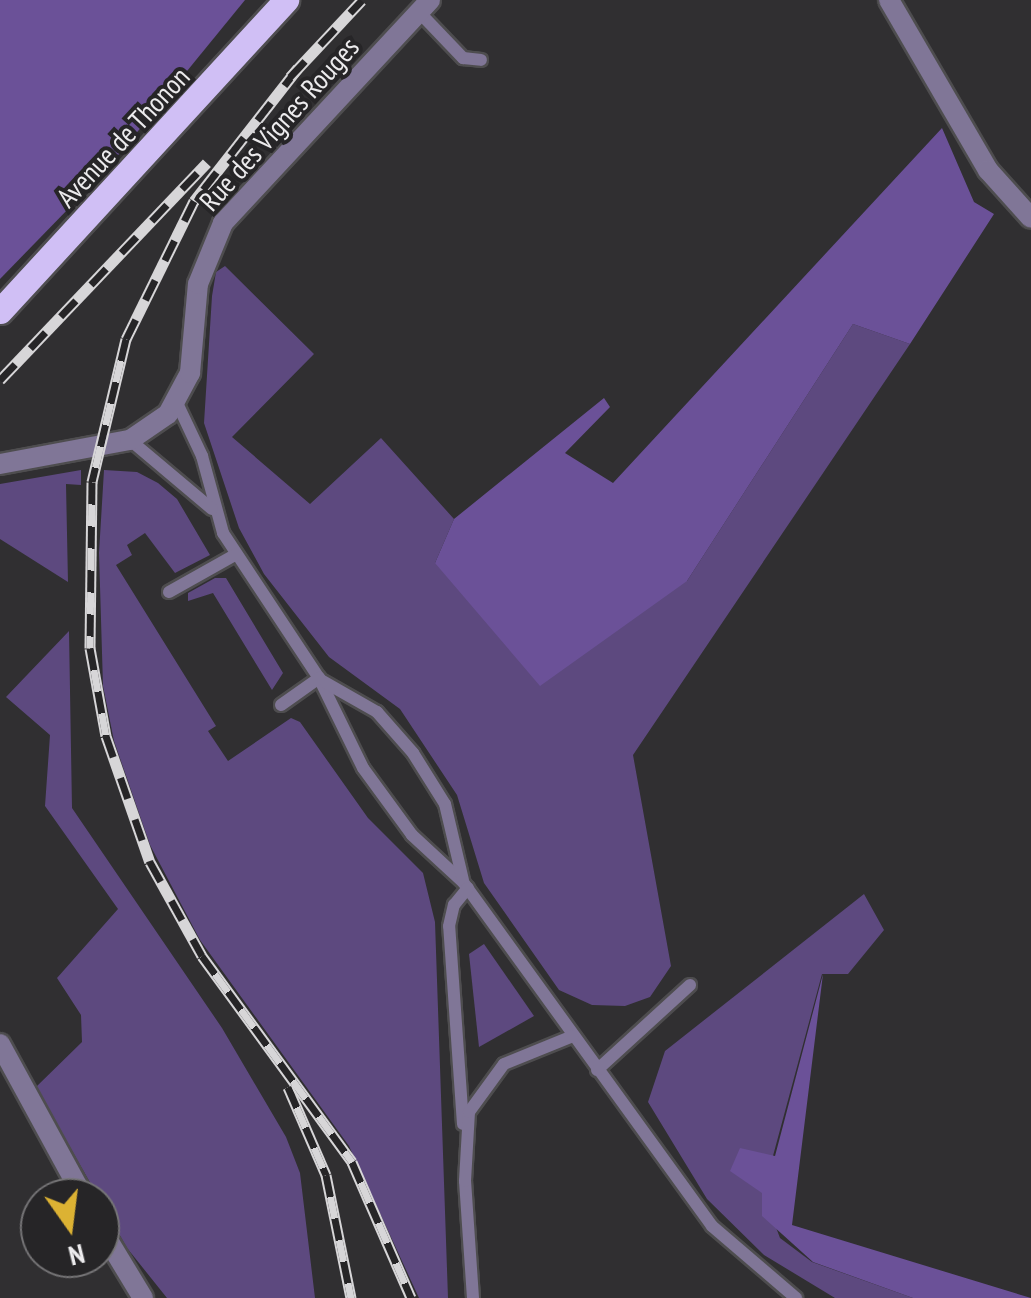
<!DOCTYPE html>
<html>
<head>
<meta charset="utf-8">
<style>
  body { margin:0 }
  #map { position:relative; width:1031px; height:1298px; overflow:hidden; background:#302f31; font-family:"PT Sans Narrow",sans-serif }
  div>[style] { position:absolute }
  .green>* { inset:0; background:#5d497f }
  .forest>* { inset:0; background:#6b5198 }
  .roads { filter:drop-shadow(2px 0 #4e4d4f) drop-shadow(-2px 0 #4e4d4f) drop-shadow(0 2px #4e4d4f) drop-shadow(0 -2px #4e4d4f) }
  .service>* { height:12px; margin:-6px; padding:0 6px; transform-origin:6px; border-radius:6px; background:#807697 }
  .minor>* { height:20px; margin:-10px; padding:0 10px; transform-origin:10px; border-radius:10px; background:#807697 }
  .tertiary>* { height:20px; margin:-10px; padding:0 10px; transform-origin:10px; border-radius:10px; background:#807697 }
  .primary>* { height:25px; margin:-12.5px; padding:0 12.5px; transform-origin:12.5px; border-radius:12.5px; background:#d0bff5 }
  .rail>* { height:11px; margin-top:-5.5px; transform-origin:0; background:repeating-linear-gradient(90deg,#262527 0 22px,#d7d6d8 0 44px); box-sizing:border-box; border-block:2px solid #d7d6d8 }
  span { translate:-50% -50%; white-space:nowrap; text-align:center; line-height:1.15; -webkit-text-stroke:8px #262527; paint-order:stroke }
  .street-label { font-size:28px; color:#ecebed }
  .north { position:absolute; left:20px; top:1178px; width:100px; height:100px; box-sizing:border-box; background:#262527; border:2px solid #757476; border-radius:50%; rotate:166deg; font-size:28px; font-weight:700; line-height:40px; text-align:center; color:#ecebed }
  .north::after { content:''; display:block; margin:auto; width:35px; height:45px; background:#dcb233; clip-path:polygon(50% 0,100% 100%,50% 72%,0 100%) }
</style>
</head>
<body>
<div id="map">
  <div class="green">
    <i style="clip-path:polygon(225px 266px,314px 354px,232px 437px,310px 504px,381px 438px,454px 519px,435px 563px,687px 581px,853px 324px,910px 344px,633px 755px,671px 966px,650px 997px,625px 1006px,592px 1005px,559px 990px,484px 883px,457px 795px,400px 709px,329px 657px,264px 574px,239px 528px,204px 423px,212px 296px,216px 272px)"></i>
    <i style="clip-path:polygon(81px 470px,81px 485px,66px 484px,68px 582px,0 539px,0 484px)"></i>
    <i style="clip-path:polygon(104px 470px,137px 472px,158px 483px,177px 499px,210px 555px,175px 573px,145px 533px,127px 545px,132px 555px,116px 565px,216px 726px,208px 731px,228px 761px,291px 718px,300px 722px,368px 818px,423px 873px,435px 922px,448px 1298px,419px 1298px,349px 1146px,200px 940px,150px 845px,114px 741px,103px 686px,99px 553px)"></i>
    <i style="clip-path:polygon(215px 578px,226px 578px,283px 673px,272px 690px,213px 593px,188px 601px,188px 593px)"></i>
    <i style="clip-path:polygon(69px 631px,72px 808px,222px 1028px,286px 1137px,300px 1173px,315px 1298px,167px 1298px,127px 1248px,36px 1087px,82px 1042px,81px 1015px,57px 978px,118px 909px,45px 806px,50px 735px,6px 697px)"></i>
    <i style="clip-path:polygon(864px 894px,884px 930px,848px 974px,822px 974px,763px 1193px,780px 1238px,812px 1262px,913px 1298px,835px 1298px,764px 1255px,707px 1199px,648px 1102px,665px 1051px)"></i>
    <i style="clip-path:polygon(484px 944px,534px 1016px,479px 1047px,469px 954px)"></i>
  </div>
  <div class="forest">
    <i style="clip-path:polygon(0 0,245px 0,107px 169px,0 279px)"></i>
    <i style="clip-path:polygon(942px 128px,974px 202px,994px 214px,910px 344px,853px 324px,687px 581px,540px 686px,435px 563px,454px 519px,604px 398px,610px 407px,565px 453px,613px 483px)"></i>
    <i style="clip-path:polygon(823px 974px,792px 1225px,1031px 1298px,913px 1298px,813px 1262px,762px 1216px,762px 1193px,730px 1171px,740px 1148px,775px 1156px)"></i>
  </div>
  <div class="roads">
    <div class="service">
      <i style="left:419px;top:12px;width:64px;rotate:46.3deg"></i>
      <i style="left:463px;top:58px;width:18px;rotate:6deg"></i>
      <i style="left:177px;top:403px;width:59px;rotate:64.7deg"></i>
      <i style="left:202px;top:456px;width:80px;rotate:74.7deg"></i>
      <i style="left:223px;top:533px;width:174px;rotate:56.5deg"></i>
      <i style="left:319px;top:678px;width:100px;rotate:63.9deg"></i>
      <i style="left:363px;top:768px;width:83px;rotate:53.8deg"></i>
      <i style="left:412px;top:835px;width:69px;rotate:42.7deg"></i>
      <i style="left:463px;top:882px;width:425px;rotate:54.1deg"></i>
      <i style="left:712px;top:1226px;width:111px;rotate:40.6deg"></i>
      <i style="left:130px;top:440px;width:107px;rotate:40.1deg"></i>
      <i style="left:169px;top:592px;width:76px;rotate:-29.3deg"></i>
      <i style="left:319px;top:679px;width:67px;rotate:29.6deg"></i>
      <i style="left:377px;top:712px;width:55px;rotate:48.7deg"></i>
      <i style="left:413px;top:753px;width:60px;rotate:57.9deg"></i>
      <i style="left:445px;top:804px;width:78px;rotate:76.7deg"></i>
      <i style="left:281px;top:705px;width:47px;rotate:-35.4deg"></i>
      <i style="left:597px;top:1070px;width:126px;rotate:-42.4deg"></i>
      <i style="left:463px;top:1124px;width:198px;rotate:-94deg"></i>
      <i style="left:449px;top:926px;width:22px;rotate:-77deg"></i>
      <i style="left:454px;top:905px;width:22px;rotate:-51deg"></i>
      <i style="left:473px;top:1298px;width:117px;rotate:-93.9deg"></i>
      <i style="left:465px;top:1181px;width:69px;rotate:-86.7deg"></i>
      <i style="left:469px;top:1112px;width:59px;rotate:-53.9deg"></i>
      <i style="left:504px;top:1064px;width:74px;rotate:-22.1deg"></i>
    </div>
    <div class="minor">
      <i style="left:889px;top:0;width:197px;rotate:59.8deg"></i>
      <i style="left:988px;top:170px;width:64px;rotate:48.1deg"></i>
      <i style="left:0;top:1044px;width:175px;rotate:61.4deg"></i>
      <i style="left:100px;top:1227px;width:83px;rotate:58.8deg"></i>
    </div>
    <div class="tertiary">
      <i style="left:0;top:464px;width:132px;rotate:-10.5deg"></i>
      <i style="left:130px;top:440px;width:46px;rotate:-34.4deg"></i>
      <i style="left:168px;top:414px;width:47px;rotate:-61.8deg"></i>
      <i style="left:190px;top:373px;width:89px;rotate:-84.9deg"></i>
      <i style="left:198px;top:284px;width:66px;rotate:-67.7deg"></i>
      <i style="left:223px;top:223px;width:304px;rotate:-47.1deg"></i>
    </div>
    <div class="primary">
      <i style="left:0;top:311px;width:423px;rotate:-47.4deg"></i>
    </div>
  </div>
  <div class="rail">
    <i style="left:298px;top:68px;width:169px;rotate:128deg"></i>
    <i style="left:194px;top:201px;width:154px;rotate:116.2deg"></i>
    <i style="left:126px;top:339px;width:147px;rotate:103.4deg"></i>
    <i style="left:92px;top:482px;width:166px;rotate:90.7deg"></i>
    <i style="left:90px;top:648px;width:89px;rotate:79.7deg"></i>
    <i style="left:106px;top:736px;width:133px;rotate:70.8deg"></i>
    <i style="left:150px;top:862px;width:107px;rotate:61deg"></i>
    <i style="left:202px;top:956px;width:255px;rotate:53.9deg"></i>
    <i style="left:352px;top:1162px;width:148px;rotate:66.5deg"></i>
    <i style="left:290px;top:77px;width:105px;rotate:-46.9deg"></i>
    <i style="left:0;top:380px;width:300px;rotate:-46.4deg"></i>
    <i style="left:288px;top:1087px;width:96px;rotate:66.6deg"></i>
    <i style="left:326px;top:1175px;width:126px;rotate:78.5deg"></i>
  </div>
  <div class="street-label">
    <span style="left:279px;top:124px;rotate:-48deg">Rue des Vignes Rouges</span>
    <span style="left:123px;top:137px;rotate:-47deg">Avenue de Thonon</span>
  </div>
  <div class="north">N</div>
</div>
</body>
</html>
